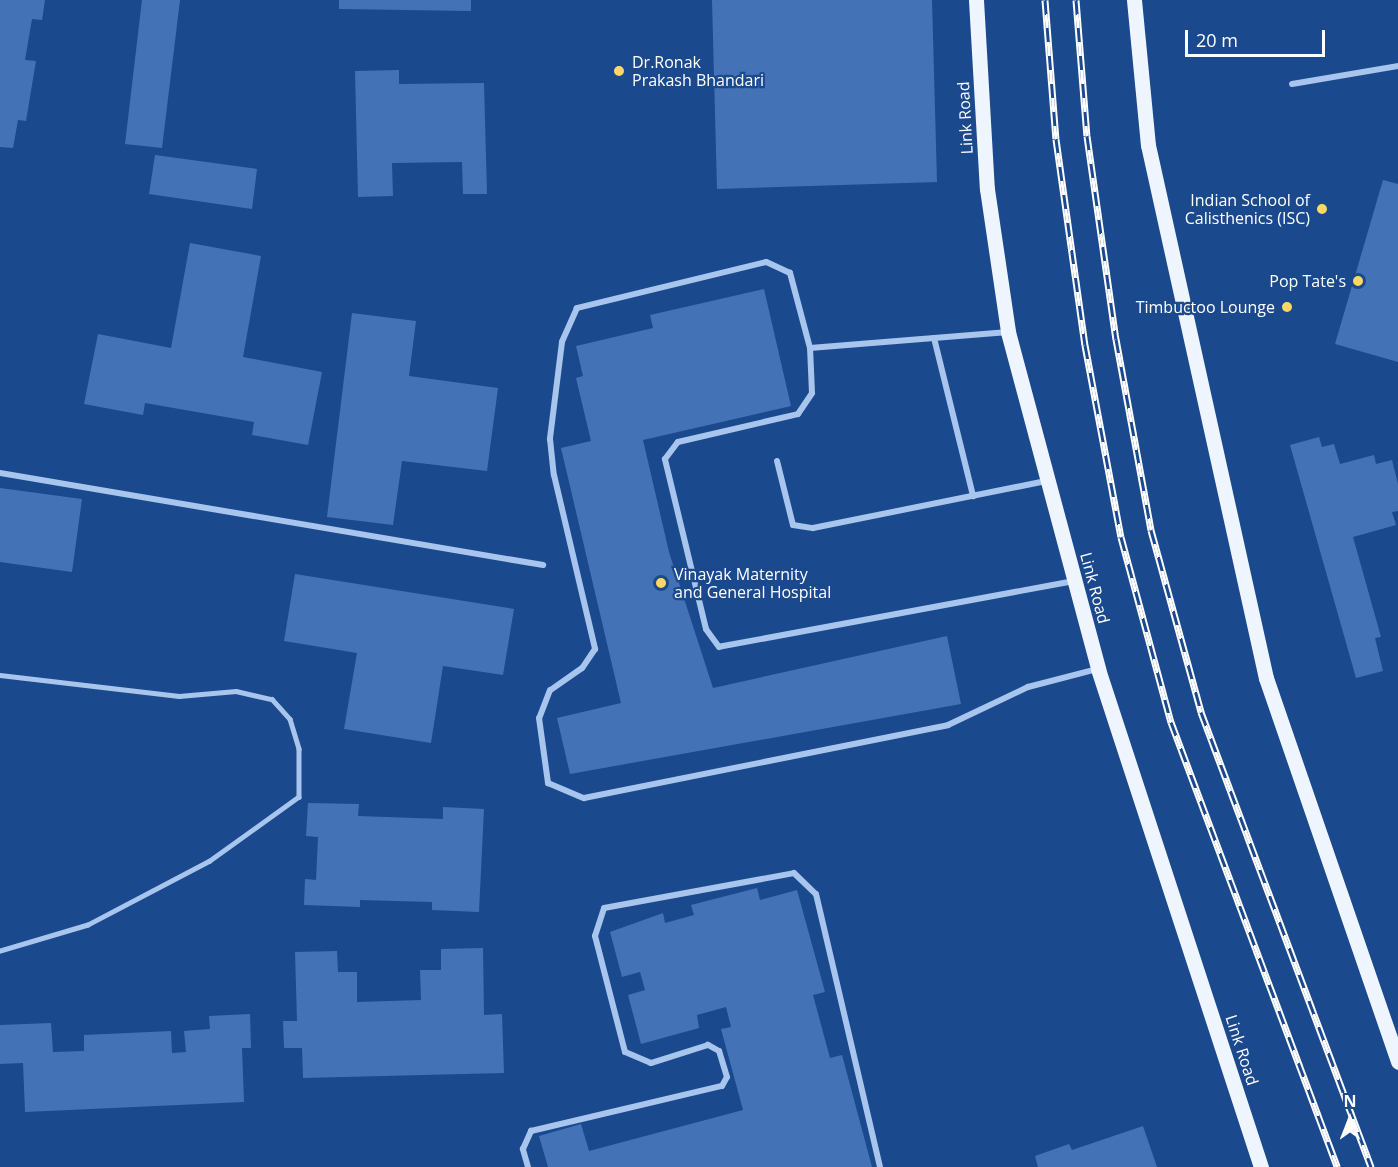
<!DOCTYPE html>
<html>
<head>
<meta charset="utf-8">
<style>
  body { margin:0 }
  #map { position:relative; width:1398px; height:1167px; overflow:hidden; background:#1b498e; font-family:"Open Sans",sans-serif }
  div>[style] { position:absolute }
  .building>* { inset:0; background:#4373b6 }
  .lane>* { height:4.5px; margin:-2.25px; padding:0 2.25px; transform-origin:2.25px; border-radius:2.25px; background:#a8c5ee }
  .street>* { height:6px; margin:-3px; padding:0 3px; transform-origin:3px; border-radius:3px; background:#a8c5ee }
  .primary>* { height:15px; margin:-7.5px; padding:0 7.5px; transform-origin:7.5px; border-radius:7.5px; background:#eff5ff }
  .rail>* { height:7px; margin-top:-3.5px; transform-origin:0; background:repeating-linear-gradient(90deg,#1b498e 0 14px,#fff 0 28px); box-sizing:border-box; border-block:2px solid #fff }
  .dots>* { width:16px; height:16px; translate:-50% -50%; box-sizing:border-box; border:3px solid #1b498e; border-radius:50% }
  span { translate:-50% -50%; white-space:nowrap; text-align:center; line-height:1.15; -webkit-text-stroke:4.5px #1b498e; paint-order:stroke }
  .poi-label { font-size:16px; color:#fff }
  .left { translate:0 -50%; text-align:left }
  .right { translate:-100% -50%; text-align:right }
  .street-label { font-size:16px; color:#fff }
  .north { position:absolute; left:1320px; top:1089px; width:60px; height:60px; -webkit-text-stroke:4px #1b498e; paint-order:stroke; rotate:0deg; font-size:16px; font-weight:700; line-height:24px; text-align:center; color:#fff }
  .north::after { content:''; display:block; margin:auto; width:21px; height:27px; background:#fff; clip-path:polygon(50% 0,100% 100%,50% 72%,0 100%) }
  .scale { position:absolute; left:1185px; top:30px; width:140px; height:27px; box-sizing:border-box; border:3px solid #fff; border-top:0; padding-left:8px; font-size:18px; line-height:21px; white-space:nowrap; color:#fff; -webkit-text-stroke:4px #1b498e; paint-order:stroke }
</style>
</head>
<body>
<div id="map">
  <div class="building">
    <i style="clip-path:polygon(0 0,45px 0,42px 20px,32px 19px,25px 60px,36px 61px,26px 121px,18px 120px,13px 148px,0 147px)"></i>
    <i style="clip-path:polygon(142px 0,180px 0,162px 148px,125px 144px)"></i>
    <i style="clip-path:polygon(339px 0,471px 0,471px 11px,339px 9px)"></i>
    <i style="clip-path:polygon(712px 0,932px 0,937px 182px,717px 189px)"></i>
    <i style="clip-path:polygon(399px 70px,399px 84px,484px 83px,487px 194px,463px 194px,462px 162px,392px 163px,393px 196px,358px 197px,355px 71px)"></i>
    <i style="clip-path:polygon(155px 155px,257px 169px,252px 209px,149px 194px)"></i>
    <i style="clip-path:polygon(1383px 180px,1398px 184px,1398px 362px,1335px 344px)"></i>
    <i style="clip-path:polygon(190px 243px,261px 256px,243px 357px,322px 372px,308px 445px,252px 435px,254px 422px,145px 403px,143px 415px,84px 404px,98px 334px,171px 348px)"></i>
    <i style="clip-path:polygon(764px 289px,791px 406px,643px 440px,669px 552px,713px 688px,947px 636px,961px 704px,570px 774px,557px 718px,621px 703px,561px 448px,591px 441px,576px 378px,583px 376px,576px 346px,653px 328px,650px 315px)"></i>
    <i style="clip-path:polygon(352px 313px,416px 321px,409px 376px,498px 388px,487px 471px,402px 461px,393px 525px,327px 517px)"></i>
    <i style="clip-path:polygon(1319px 437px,1322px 447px,1334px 444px,1340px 464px,1374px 455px,1376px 464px,1392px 460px,1398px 484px,1398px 511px,1392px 512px,1396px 525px,1353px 537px,1381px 637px,1375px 638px,1383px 671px,1356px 678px,1290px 445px)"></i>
    <i style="clip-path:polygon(0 488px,82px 499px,72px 572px,0 562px)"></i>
    <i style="clip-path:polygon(295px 574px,514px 609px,503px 675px,443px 666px,431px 743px,344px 729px,357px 653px,284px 641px)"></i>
    <i style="clip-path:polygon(308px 803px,359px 804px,358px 816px,443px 819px,443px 807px,484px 809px,479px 912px,432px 910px,432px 902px,360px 900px,360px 907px,304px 905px,305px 879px,316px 880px,318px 837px,306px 836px)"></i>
    <i style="clip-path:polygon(757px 888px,760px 900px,797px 890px,825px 992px,813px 995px,830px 1058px,842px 1055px,872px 1167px,548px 1167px,539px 1136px,581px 1124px,589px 1151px,743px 1110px,721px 1029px,731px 1027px,726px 1007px,697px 1015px,699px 1028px,641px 1044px,628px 995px,645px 990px,640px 972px,622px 977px,610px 932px,663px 913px,665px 923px,694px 915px,691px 905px)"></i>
    <i style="clip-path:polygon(483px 948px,484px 1015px,502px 1014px,504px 1073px,303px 1078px,302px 1048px,284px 1048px,283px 1021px,297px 1021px,295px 952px,337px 951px,338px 972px,357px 972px,357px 1002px,421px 1000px,420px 970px,441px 970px,441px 949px)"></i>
    <i style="clip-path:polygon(250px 1014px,251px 1048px,242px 1048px,244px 1102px,25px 1112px,23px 1063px,0 1064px,0 1025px,51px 1023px,53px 1052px,84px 1051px,84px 1035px,171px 1031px,172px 1053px,186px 1052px,184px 1031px,210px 1029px,209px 1016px)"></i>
    <i style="clip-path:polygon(1143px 1126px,1157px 1167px,1038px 1167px,1035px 1156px,1069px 1144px,1072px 1150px)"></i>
  </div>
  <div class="lane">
    <i style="left:0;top:675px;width:180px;rotate:6.7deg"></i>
    <i style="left:179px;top:696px;width:57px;rotate:-5deg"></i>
    <i style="left:236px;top:691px;width:37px;rotate:13deg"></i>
    <i style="left:272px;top:699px;width:27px;rotate:48deg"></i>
    <i style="left:290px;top:719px;width:31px;rotate:73deg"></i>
    <i style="left:299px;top:749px;width:48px;rotate:90deg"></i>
    <i style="left:299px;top:797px;width:110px;rotate:144.3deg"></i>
    <i style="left:210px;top:861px;width:138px;rotate:152.3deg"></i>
    <i style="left:88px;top:925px;width:92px;rotate:163.5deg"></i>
  </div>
  <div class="street">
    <i style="left:1292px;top:84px;width:108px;rotate:-9.6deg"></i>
    <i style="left:934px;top:338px;width:163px;rotate:76.1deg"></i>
    <i style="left:810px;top:348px;width:199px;rotate:-4.6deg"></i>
    <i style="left:777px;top:461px;width:66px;rotate:76deg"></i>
    <i style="left:793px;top:525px;width:20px;rotate:9deg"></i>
    <i style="left:813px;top:528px;width:239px;rotate:-11.4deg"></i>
    <i style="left:0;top:473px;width:551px;rotate:9.62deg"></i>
    <i style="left:1074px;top:581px;width:361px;rotate:169.5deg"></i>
    <i style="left:719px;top:647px;width:22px;rotate:-126deg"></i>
    <i style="left:706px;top:629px;width:175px;rotate:-103.6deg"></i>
    <i style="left:665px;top:459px;width:21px;rotate:-53deg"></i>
    <i style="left:678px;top:442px;width:123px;rotate:-13.1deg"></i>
    <i style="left:798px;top:414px;width:25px;rotate:-56deg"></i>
    <i style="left:812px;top:393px;width:45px;rotate:-92.5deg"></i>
    <i style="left:810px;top:348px;width:78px;rotate:-104.9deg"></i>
    <i style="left:790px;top:273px;width:26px;rotate:-155deg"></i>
    <i style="left:766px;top:262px;width:195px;rotate:166.3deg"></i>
    <i style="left:577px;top:308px;width:37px;rotate:114deg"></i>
    <i style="left:562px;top:342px;width:98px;rotate:97.1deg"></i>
    <i style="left:550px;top:439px;width:36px;rotate:84deg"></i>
    <i style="left:554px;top:475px;width:179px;rotate:76.7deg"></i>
    <i style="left:595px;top:649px;width:23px;rotate:124deg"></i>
    <i style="left:582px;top:668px;width:39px;rotate:145deg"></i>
    <i style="left:550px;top:690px;width:30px;rotate:111deg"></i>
    <i style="left:539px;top:718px;width:66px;rotate:82.1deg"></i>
    <i style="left:548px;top:783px;width:39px;rotate:23deg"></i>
    <i style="left:584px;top:798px;width:371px;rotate:-11.3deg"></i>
    <i style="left:948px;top:725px;width:89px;rotate:-25.4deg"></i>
    <i style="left:1028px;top:687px;width:71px;rotate:-14.6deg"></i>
    <i style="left:528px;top:1167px;width:19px;rotate:-106deg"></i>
    <i style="left:523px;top:1149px;width:20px;rotate:-66deg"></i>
    <i style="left:531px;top:1131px;width:196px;rotate:-13.3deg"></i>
    <i style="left:722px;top:1086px;width:10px;rotate:-61deg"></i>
    <i style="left:727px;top:1077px;width:27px;rotate:-107deg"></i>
    <i style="left:719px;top:1051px;width:13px;rotate:-151deg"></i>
    <i style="left:708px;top:1045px;width:60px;rotate:162.5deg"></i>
    <i style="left:651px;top:1063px;width:28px;rotate:-157deg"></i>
    <i style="left:625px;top:1052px;width:120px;rotate:-104.5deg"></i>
    <i style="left:595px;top:936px;width:29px;rotate:-72deg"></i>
    <i style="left:604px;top:908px;width:193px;rotate:-10.4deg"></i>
    <i style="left:794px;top:873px;width:30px;rotate:44deg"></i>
    <i style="left:816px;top:894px;width:280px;rotate:76.8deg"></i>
  </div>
  <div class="primary">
    <i style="left:976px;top:0;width:189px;rotate:86.7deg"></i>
    <i style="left:987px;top:189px;width:145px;rotate:81.6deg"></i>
    <i style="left:1008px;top:332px;width:349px;rotate:75deg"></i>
    <i style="left:1098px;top:669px;width:524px;rotate:71.88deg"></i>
    <i style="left:1134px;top:0;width:146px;rotate:84.5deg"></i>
    <i style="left:1148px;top:145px;width:546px;rotate:77.52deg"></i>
    <i style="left:1266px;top:678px;width:406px;rotate:71deg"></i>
  </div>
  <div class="rail">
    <i style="left:1045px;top:0;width:139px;rotate:85.5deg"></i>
    <i style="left:1056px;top:139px;width:208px;rotate:82deg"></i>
    <i style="left:1085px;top:345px;width:195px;rotate:79.4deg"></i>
    <i style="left:1121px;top:537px;width:192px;rotate:74.9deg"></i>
    <i style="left:1171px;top:722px;width:475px;rotate:69.5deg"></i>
    <i style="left:1076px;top:0;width:136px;rotate:85.4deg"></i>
    <i style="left:1087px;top:136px;width:205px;rotate:81.9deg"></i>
    <i style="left:1116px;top:339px;width:194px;rotate:79.6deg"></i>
    <i style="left:1151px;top:530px;width:189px;rotate:74.6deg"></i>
    <i style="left:1201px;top:712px;width:486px;rotate:69.5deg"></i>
  </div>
  <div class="dots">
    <i style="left:619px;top:71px;background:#ffd765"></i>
    <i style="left:1322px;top:209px;background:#ffd765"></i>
    <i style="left:1358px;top:281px;background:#ffd765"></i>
    <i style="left:1287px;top:307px;background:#ffd765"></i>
    <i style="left:661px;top:583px;background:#ffd765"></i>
  </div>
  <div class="poi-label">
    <span class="left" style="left:632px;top:71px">Dr.Ronak<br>Prakash Bhandari</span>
    <span class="right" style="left:1310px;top:209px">Indian School of<br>Calisthenics (ISC)</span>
    <span class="right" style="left:1346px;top:281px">Pop Tate's</span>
    <span class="right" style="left:1275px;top:307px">Timbuctoo Lounge</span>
    <span class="left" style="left:674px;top:583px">Vinayak Maternity<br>and General Hospital</span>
  </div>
  <div class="street-label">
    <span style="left:965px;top:118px;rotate:-93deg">Link Road</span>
    <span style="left:1095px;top:588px;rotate:75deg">Link Road</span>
    <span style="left:1242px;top:1050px;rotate:72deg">Link Road</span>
  </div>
  <div class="north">N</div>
  <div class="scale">20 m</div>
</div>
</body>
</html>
